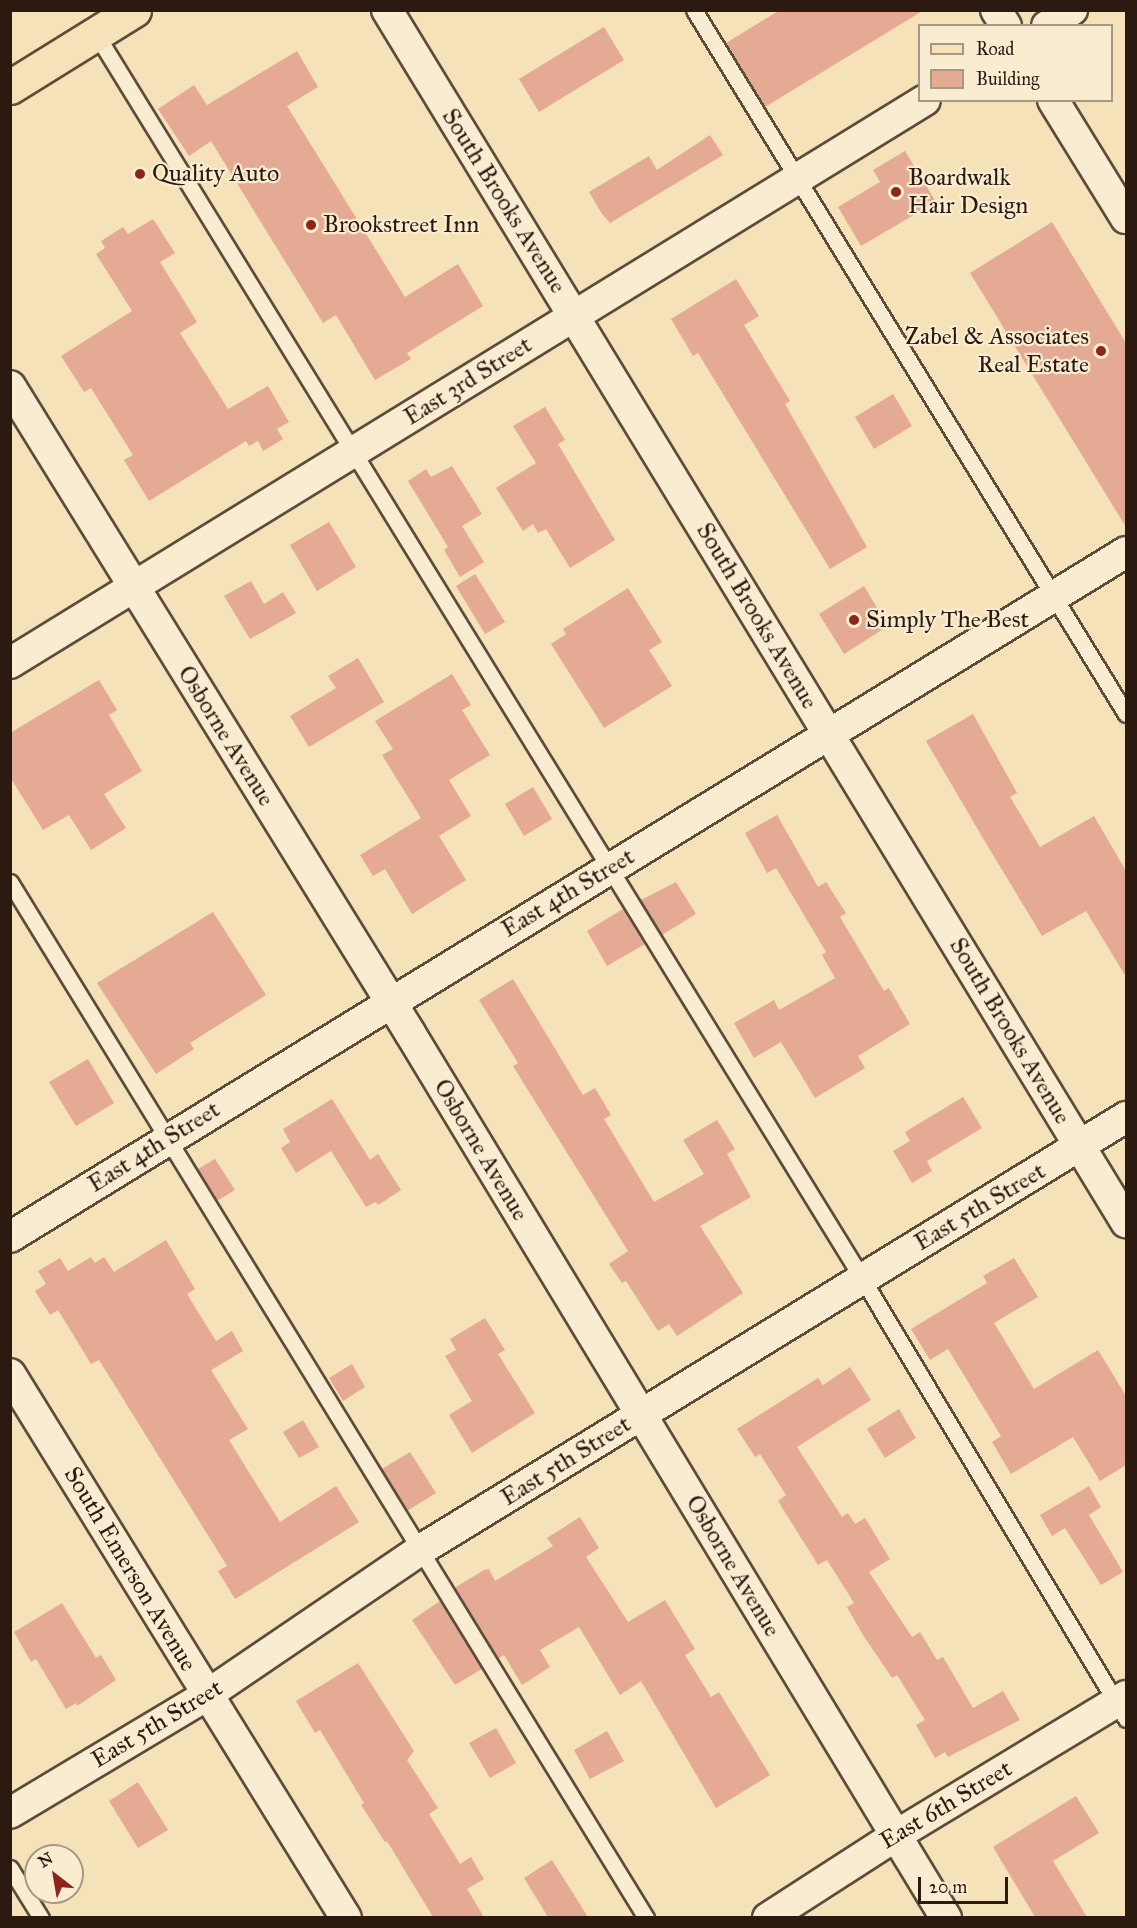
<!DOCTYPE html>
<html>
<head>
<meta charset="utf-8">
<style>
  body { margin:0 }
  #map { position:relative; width:1137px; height:1928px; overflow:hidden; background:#f6e2b8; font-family:"IM FELL Great Primer",serif }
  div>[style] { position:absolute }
  .building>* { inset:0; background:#e4aa93 }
  .roads { filter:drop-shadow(2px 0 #5e4c3b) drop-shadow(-2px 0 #5e4c3b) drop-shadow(0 2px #5e4c3b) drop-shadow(0 -2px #5e4c3b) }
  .lane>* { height:15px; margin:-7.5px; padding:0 7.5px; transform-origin:7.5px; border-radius:7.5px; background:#f9ecd1 }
  .street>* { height:30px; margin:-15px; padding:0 15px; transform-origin:15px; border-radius:15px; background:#f9ecd1 }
  .primary>* { height:33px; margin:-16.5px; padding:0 16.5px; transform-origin:16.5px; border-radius:16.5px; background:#f6e2b8 }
  .dots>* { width:16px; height:16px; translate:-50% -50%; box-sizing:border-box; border:3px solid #f9ecd1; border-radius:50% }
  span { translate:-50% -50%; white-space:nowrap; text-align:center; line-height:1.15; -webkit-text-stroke:4.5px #f9ecd1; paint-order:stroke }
  .poi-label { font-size:24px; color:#2c1a11 }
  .left { translate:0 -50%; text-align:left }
  .right { translate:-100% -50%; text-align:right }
  .street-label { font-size:24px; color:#2c1a11 }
  .frame { position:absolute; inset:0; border:12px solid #2c1a11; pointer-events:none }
  .legend { position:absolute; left:918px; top:24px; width:195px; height:78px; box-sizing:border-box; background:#f9ecd1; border:2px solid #a79884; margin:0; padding:8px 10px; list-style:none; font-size:18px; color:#2c1a11 }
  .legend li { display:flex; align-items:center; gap:12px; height:30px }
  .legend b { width:30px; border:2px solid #a79884 }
  .north { position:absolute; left:24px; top:1844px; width:60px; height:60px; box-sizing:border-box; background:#f9ecd1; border:2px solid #a79884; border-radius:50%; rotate:329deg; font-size:16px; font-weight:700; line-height:24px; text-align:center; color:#2c1a11 }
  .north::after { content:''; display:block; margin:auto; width:21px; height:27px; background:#8f2418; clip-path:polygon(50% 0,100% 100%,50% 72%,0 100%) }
  .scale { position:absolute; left:918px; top:1877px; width:90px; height:27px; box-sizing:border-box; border:3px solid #2c1a11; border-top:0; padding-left:8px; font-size:18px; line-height:21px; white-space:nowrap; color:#2c1a11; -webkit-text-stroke:4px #f9ecd1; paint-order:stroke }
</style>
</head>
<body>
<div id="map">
  <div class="building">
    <i style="clip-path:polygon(780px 10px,924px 10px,765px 107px,726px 43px)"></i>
    <i style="clip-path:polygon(604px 27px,624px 60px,539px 112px,519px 79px)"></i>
    <i style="clip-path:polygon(297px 51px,318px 87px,287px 106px,405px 297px,458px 264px,483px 306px,407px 353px,411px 359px,375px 380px,336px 315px,323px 323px,211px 141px,189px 156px,158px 109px,194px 85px,207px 105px)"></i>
    <i style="clip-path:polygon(710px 135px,723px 155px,610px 223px,602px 214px,589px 192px,649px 156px,657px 170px)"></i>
    <i style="clip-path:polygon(905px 151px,936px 202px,861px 246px,838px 207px,880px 182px,873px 170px)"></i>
    <i style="clip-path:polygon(153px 219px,175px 253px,160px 262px,197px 322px,180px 333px,228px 409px,268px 386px,289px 422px,277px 429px,283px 439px,263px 451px,258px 441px,249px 446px,246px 441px,149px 501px,124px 460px,133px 455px,91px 388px,84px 392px,61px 356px,132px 311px,96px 254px,105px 248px,101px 241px,123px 227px,128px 234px)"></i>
    <i style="clip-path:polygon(1052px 222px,1126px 343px,1126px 527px,970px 273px)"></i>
    <i style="clip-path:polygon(736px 279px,759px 316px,744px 325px,790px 401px,785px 404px,867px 547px,830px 569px,698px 353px,693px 356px,671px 319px)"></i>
    <i style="clip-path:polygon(893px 394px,912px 426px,874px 449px,855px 417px)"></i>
    <i style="clip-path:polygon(545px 407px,565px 440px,558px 444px,615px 540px,570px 568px,546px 529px,538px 533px,533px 524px,523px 531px,496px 488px,536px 463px,513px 426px)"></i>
    <i style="clip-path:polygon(452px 466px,482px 514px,462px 526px,484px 562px,460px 577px,444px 550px,448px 547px,408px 481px,426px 469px,431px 477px)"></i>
    <i style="clip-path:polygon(329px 522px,356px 567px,317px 591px,290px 545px)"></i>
    <i style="clip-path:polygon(475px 574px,505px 622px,485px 634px,456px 586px)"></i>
    <i style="clip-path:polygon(251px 581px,264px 604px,283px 592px,296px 613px,250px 639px,224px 596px)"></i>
    <i style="clip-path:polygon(864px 586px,888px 626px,844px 654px,819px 614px)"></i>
    <i style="clip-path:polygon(628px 588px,662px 642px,649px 650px,672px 686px,604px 728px,551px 644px,566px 634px,563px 629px)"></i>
    <i style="clip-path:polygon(358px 658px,384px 702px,309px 747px,290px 716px,336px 688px,328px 676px)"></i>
    <i style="clip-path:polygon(452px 674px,471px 705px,462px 710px,490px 755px,449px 780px,471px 816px,439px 836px,466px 880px,412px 914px,385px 869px,373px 876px,360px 855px,421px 818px,382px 755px,393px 749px,375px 721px)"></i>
    <i style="clip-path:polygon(99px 680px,117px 710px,109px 715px,142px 771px,104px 794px,126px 828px,91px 850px,69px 815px,43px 830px,10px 777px,10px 733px)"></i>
    <i style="clip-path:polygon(973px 714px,1017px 793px,1010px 797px,1040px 847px,1094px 816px,1126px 871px,1126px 977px,1086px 911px,1042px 936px,987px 845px,926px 741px)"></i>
    <i style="clip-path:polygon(533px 787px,552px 819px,524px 836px,505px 804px)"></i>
    <i style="clip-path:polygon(777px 815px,818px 887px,826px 882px,846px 913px,840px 917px,884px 991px,889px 988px,910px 1024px,858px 1056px,865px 1068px,815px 1098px,781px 1042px,754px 1058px,734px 1023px,774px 1000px,779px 1010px,835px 978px,822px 955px,826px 952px,776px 868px,767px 873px,745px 833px)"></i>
    <i style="clip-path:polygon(676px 882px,696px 914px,662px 935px,641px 900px)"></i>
    <i style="clip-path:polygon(623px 909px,645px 944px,607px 966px,587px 931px)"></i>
    <i style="clip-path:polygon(213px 912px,266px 995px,190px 1043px,194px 1049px,156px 1074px,97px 983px)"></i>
    <i style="clip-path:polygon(513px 979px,583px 1095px,595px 1088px,611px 1115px,604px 1119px,654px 1202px,704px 1174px,683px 1140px,717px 1120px,735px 1149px,727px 1154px,751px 1197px,700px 1226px,743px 1293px,677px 1336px,669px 1324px,658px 1331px,626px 1281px,622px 1283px,609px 1264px,628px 1251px,513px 1066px,518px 1063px,479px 1000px)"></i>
    <i style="clip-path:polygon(88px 1059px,114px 1103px,76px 1126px,49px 1082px)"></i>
    <i style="clip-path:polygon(963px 1097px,982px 1128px,927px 1161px,932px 1171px,912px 1183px,893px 1151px,910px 1141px,905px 1132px)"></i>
    <i style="clip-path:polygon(332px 1099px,370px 1160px,378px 1154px,401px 1190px,378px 1205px,375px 1202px,366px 1207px,331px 1151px,296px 1173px,281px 1148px,290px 1142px,283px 1129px)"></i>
    <i style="clip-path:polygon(215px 1159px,235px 1190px,217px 1201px,198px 1169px)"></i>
    <i style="clip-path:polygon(166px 1240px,195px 1289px,187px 1294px,216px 1341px,232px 1331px,243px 1351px,211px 1370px,248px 1429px,229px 1440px,280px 1522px,336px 1486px,359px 1522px,235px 1599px,218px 1571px,227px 1566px,99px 1360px,91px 1364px,58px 1310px,50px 1315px,35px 1291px,46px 1284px,38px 1271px,60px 1258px,68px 1271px,91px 1257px,95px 1263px,104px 1257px,114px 1272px)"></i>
    <i style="clip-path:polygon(1014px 1258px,1038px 1297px,994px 1323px,1034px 1389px,1098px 1350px,1126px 1396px,1126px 1465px,1100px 1481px,1073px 1437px,1011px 1474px,992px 1442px,1001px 1436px,948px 1349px,930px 1360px,911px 1329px,987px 1283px,983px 1276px)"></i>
    <i style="clip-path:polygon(485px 1318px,505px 1350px,498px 1354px,535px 1413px,472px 1453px,449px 1415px,472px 1401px,445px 1356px,456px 1350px,450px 1339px)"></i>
    <i style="clip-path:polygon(352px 1364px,365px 1387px,343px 1401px,329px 1378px)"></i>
    <i style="clip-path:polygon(850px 1367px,871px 1400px,797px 1447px,842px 1517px,848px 1513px,855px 1524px,865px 1518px,890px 1559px,869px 1572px,912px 1637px,920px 1632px,937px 1660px,943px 1657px,973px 1708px,1003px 1691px,1020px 1720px,948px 1757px,945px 1752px,935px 1758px,916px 1725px,925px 1720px,897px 1675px,892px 1678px,863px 1635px,847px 1607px,854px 1603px,827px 1560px,818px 1565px,778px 1501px,786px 1495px,760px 1454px,755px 1457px,737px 1429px,818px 1378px,823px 1385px)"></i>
    <i style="clip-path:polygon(899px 1409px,916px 1438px,885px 1458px,867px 1429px)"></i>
    <i style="clip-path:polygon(303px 1420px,319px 1447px,299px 1458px,283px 1432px)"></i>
    <i style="clip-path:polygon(410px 1452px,436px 1493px,407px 1511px,382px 1469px)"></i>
    <i style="clip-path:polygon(1089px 1486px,1101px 1507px,1089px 1515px,1123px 1572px,1101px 1585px,1065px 1528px,1052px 1536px,1040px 1515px)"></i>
    <i style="clip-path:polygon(580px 1517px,599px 1548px,586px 1557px,628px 1622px,665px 1600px,695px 1649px,685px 1655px,711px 1697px,719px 1692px,770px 1775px,716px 1808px,641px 1681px,620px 1695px,579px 1627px,540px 1650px,550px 1667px,522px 1685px,504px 1655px,498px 1659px,456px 1591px,456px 1587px,484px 1570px,489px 1569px,495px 1581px,553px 1546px,547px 1538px)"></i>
    <i style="clip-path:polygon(440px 1601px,482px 1669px,455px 1685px,412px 1620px)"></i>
    <i style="clip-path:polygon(62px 1603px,96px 1658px,101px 1655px,116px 1680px,77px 1706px,76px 1703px,66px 1709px,36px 1659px,31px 1662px,14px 1632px)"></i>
    <i style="clip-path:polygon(358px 1663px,414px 1751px,407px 1760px,438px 1808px,429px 1814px,460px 1864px,471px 1857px,484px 1879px,467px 1889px,484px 1917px,433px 1917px,387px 1841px,385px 1842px,361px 1805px,364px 1803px,320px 1730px,315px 1733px,296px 1701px)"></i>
    <i style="clip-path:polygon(496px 1728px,516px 1763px,490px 1778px,469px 1743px)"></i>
    <i style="clip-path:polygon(607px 1731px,624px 1761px,590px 1779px,574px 1750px)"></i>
    <i style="clip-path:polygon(138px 1782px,168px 1830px,138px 1848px,109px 1801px)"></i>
    <i style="clip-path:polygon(1076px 1796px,1099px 1833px,1053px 1861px,1087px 1917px,1035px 1917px,993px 1847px)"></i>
    <i style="clip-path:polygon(552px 1860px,588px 1917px,548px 1917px,524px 1878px)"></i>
  </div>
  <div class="roads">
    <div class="lane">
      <i style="left:694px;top:10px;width:826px;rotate:58.47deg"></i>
      <i style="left:96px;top:34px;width:1461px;rotate:58.38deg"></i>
      <i style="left:862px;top:1278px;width:514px;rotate:59.09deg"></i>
      <i style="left:10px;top:882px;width:1216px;rotate:58.45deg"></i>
      <i style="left:10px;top:1868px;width:59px;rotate:58.2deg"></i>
    </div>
    <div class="street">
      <i style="left:387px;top:10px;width:1420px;rotate:58.63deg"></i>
      <i style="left:996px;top:10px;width:19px;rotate:58deg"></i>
      <i style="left:1047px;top:26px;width:30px;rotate:-33deg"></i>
      <i style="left:1053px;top:100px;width:139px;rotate:58.3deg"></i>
      <i style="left:10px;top:386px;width:761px;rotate:58.27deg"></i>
      <i style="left:410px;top:1033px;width:1035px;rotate:58.8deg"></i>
      <i style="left:10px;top:663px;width:1074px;rotate:-31.6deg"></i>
      <i style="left:10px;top:1237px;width:1309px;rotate:-31.54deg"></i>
      <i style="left:10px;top:1374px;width:639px;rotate:58.3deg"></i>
      <i style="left:10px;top:1813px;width:230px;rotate:-30.9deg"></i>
      <i style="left:207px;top:1695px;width:260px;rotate:-34.2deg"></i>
      <i style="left:422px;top:1549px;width:826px;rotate:-31.53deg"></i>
      <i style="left:768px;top:1918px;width:151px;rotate:-32.8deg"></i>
      <i style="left:895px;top:1836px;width:270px;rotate:-31.2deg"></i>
    </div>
    <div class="primary">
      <i style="left:10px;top:87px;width:146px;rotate:-31.8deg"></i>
    </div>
  </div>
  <div class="dots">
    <i style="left:140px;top:174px;background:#8f2418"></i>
    <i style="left:896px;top:192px;background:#8f2418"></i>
    <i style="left:311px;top:225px;background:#8f2418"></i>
    <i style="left:1101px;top:351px;background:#8f2418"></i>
    <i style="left:854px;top:620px;background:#8f2418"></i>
  </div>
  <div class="poi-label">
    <span class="left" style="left:152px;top:174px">Quality Auto</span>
    <span class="left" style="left:908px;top:192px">Boardwalk<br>Hair Design</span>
    <span class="left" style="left:323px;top:225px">Brookstreet Inn</span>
    <span class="right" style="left:1089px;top:351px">Zabel &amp; Associates<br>Real Estate</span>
    <span class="left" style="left:866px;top:620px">Simply The Best</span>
  </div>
  <div class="street-label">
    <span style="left:504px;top:201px;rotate:58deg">South Brooks Avenue</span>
    <span style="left:468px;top:381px;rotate:-32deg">East 3rd Street</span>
    <span style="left:757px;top:616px;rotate:59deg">South Brooks Avenue</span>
    <span style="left:226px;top:736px;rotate:58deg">Osborne Avenue</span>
    <span style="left:568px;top:893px;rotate:-31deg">East 4th Street</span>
    <span style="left:1010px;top:1031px;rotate:59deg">South Brooks Avenue</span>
    <span style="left:154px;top:1147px;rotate:-32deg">East 4th Street</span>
    <span style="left:481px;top:1150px;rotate:59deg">Osborne Avenue</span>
    <span style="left:980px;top:1207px;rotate:-31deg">East 5th Street</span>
    <span style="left:566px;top:1461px;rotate:-32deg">East 5th Street</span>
    <span style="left:733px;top:1566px;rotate:59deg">Osborne Avenue</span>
    <span style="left:130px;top:1569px;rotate:59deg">South Emerson Avenue</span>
    <span style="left:157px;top:1724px;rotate:-31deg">East 5th Street</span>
    <span style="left:946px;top:1805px;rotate:-31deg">East 6th Street</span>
  </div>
  <div class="frame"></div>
  <ul class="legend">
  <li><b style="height:8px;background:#f6e2b8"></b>Road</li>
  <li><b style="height:16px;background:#e4aa93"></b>Building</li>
  </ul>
  <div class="north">N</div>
  <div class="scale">20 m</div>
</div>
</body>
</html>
